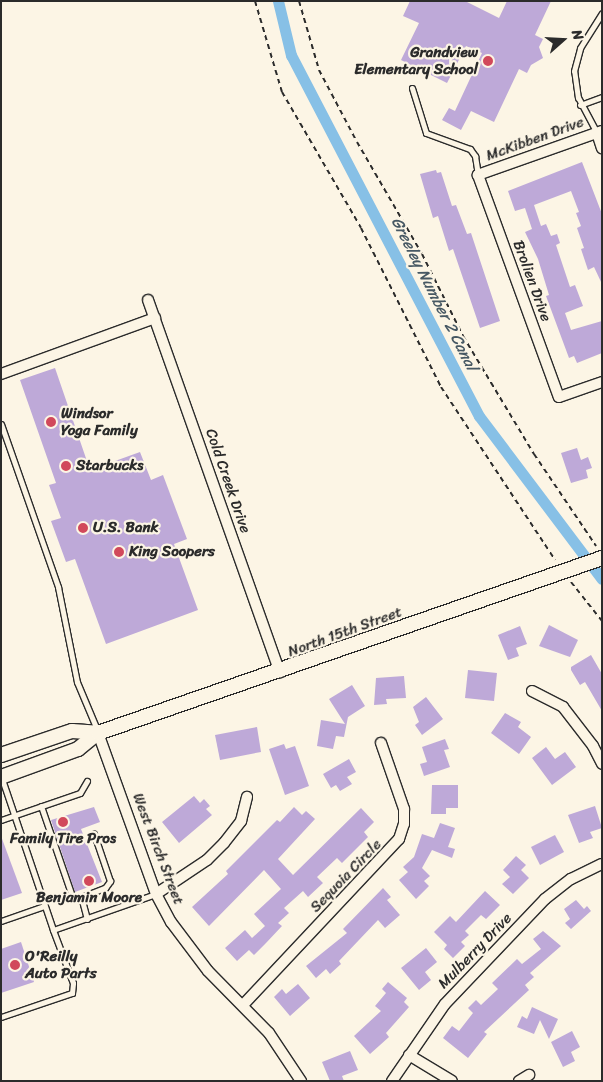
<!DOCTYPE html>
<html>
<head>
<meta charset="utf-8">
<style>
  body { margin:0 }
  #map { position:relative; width:603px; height:1082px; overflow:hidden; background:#fcf5e5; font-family:Sriracha,sans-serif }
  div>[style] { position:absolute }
  .canal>* { height:11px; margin:-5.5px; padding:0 5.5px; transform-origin:5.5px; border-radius:5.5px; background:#87c0e6 }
  .building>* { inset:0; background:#bea9d8 }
  .path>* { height:2px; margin-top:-1px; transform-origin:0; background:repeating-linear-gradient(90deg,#2b2b2b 0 5px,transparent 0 9px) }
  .roads { filter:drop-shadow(1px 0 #2b2b2b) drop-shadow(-1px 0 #2b2b2b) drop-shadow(0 1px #2b2b2b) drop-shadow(0 -1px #2b2b2b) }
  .service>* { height:5px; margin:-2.5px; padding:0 2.5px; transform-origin:2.5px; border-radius:2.5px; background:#fcf5e5 }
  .minor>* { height:10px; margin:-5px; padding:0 5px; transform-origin:5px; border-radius:5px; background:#fcf5e5 }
  .tertiary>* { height:14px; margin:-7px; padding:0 7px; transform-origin:7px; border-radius:7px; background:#fcf5e5 }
  .dots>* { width:14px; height:14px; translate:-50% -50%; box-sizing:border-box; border:2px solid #fcf5e5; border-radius:50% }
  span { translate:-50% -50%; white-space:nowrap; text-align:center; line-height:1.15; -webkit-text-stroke:4.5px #fcf5e5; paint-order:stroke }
  .poi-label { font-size:15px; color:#2b2b2b; font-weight:700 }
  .right { translate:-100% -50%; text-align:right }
  .left { translate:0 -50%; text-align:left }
  .street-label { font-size:15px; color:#2b2b2b }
  .water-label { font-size:16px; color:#475863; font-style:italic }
  .frame { position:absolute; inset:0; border:2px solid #2b2b2b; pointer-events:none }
  .north { position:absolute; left:538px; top:15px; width:50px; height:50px; -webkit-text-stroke:4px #fcf5e5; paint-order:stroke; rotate:71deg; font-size:14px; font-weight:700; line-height:20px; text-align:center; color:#2b2b2b }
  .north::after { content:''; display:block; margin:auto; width:18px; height:22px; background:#2b2b2b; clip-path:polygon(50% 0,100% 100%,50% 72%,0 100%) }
</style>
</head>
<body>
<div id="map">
  <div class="canal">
    <i style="left:278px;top:1px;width:56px;rotate:76.5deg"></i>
    <i style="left:291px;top:55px;width:407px;rotate:62.5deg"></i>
    <i style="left:479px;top:416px;width:204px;rotate:53deg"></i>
  </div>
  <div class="building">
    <i style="clip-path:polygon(410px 1px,465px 1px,499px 18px,507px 1px,551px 1px,535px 35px,543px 39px,539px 47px,543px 58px,531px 65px,527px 73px,519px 69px,494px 122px,471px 111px,461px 130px,442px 120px,449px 108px,455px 111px,482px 53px,466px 46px,447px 83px,401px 60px,419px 23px,403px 16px)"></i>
    <i style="clip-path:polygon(582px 162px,602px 214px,602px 284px,594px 267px,588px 270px,581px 249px,584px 248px,577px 228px,581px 226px,576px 213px,579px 212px,571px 191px,534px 205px,541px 226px,546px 224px,551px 236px,557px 234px,560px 243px,556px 245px,570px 287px,575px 285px,583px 306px,565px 313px,571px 330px,602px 321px,602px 353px,577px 363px,574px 356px,569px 358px,546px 296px,549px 295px,538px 259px,525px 232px,532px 229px,525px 208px,515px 211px,508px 191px)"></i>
    <i style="clip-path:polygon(436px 170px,437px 173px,441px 172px,452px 206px,456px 205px,467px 234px,471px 233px,500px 321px,480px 328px,453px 249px,449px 251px,438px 216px,433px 218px,420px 174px)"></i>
    <i style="clip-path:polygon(55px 368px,90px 470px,140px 452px,151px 480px,163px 475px,187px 539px,174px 544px,198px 610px,106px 644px,75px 559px,66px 562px,51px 521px,61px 518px,49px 485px,56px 483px,20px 380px)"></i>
    <i style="clip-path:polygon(577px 448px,581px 460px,588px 457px,592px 468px,586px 470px,588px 478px,571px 483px,561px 453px)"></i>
    <i style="clip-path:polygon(549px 625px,578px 640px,570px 657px,539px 646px)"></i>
    <i style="clip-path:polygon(520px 626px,527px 644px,516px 648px,519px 656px,508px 660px,498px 635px)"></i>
    <i style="clip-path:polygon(591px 655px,602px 674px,602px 711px,585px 682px,580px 685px,571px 670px,571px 667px)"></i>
    <i style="clip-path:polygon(468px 670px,497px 673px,494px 701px,465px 698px)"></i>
    <i style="clip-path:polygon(404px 676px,406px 698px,386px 699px,387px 704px,374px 705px,376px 678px)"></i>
    <i style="clip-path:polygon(352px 685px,365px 706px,348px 717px,344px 737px,336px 736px,333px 749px,317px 746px,321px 720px,345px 724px,329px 699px)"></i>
    <i style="clip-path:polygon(426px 697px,443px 719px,422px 735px,415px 725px,419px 722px,413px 707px)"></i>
    <i style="clip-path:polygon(505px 713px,521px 722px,518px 727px,531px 737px,519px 754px,491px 733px)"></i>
    <i style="clip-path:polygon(257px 727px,261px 752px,220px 760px,215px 735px)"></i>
    <i style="clip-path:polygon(445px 739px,449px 749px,444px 750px,450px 767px,424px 776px,420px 764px,427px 762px,422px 747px)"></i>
    <i style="clip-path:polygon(284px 744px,286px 749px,295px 746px,309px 786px,285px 795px,269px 749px)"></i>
    <i style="clip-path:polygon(546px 747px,555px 759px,565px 752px,576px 767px,552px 785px,532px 758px)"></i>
    <i style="clip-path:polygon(349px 759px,356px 772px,347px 777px,352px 784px,340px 791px,336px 785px,331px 788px,323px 774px)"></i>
    <i style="clip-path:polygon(432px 785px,458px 785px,458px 808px,446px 808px,446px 814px,431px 814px)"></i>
    <i style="clip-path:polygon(194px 796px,200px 803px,204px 799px,210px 806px,206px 809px,212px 815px,179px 843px,162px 822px)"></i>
    <i style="clip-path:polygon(595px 806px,602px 828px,590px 832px,593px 838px,579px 843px,568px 815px)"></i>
    <i style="clip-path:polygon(94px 807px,100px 822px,81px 829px,102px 882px,75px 892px,51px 820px)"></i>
    <i style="clip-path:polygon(294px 807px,302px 815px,306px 811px,315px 819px,278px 859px,293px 875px,361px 808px,374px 822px,364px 832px,368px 837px,342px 863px,337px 858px,317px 877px,323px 883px,308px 897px,303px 891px,284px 908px,289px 913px,278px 923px,282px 926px,266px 943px,254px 955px,249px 950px,237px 961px,225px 948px,245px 930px,252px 938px,265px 926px,254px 914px,281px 889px,264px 870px,209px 926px,192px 907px,228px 874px,226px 871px,277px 820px,280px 822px)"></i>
    <i style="clip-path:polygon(440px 823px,455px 828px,448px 847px,455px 849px,452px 858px,432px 850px,422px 868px,430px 876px,424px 881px,429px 886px,416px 899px,399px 880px,408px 872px,403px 867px,414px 857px,422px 834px,434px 838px)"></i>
    <i style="clip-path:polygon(555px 835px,564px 852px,540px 865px,531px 847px)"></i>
    <i style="clip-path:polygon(1px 836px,22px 893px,1px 900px)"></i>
    <i style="clip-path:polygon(516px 856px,526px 865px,521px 870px,529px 878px,513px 894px,502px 884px,510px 877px,503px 870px)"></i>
    <i style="clip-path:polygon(383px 888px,391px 897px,387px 900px,400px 915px,385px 928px,378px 920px,339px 961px,341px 964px,330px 974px,326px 969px,316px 978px,306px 966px,347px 933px,343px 929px)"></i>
    <i style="clip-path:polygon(485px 891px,500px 905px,486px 919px,481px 915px,465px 931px,469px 935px,461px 942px,465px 946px,453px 958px,444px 949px,447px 945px,434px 932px,450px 916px,456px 922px)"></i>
    <i style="clip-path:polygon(576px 900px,584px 909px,587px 906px,591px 911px,571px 929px,565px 923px,570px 919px,564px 909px)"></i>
    <i style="clip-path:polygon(543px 931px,561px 946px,530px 973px,534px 977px,525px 985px,529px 990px,484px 1032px,487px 1034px,468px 1058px,443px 1038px,452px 1026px,459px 1031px,473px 1013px,468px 1008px,476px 1000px,481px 1005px,498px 989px,492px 983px,517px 959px,522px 964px,541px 949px,533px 939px)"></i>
    <i style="clip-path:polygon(21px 942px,34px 982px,1px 993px,1px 949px)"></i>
    <i style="clip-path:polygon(426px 948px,437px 962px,425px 972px,431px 980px,419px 990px,401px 968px)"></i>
    <i style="clip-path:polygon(388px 982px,407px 998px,404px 1002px,409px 1007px,386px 1033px,389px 1037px,370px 1054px,354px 1036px,381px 1011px,375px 1006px,386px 993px,382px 989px)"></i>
    <i style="clip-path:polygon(298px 984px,310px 998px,290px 1016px,274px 997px,282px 989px,286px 994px)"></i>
    <i style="clip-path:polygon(532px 1007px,558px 1019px,549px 1039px,540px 1020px,534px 1034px,517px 1027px,522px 1016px,527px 1019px)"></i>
    <i style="clip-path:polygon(572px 1031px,580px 1047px,571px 1052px,575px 1061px,563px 1067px,551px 1042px)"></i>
    <i style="clip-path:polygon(350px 1051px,358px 1070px,342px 1076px,344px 1081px,330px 1081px,322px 1062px)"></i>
  </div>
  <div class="path">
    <i style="left:255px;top:1px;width:95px;rotate:73.5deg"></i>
    <i style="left:282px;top:92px;width:157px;rotate:59.8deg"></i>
    <i style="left:361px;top:228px;width:178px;rotate:63.3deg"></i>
    <i style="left:441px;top:387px;width:207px;rotate:56.6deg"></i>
    <i style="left:299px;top:1px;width:72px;rotate:73.8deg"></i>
    <i style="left:319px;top:70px;width:81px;rotate:62.2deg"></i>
    <i style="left:357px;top:142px;width:129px;rotate:59.9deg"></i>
    <i style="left:422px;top:254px;width:92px;rotate:63.4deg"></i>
    <i style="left:463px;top:336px;width:138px;rotate:59deg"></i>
    <i style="left:534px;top:454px;width:111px;rotate:56deg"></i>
    <i style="left:571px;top:582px;width:50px;rotate:51.5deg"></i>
  </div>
  <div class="roads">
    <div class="service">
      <i style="left:412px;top:88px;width:47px;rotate:72.7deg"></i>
      <i style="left:426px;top:133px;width:47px;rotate:20deg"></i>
      <i style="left:470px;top:149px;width:9px;rotate:54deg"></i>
      <i style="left:475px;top:156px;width:19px;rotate:81deg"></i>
      <i style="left:580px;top:105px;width:23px;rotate:-20deg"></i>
      <i style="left:597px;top:133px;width:40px;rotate:-118deg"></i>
      <i style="left:578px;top:98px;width:27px;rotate:-98deg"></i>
      <i style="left:574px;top:71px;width:24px;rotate:-75deg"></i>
      <i style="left:580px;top:48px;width:41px;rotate:-57.8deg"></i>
      <i style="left:1px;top:424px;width:173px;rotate:70.7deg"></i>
      <i style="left:58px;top:587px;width:97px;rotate:78.7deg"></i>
      <i style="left:77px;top:682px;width:54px;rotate:67.2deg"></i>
      <i style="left:2px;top:779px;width:159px;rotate:71.3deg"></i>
      <i style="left:53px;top:930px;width:109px;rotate:-19.3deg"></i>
      <i style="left:41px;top:806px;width:95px;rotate:71deg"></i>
      <i style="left:72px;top:896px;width:9px;rotate:6deg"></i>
      <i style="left:1px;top:820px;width:83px;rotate:-18.9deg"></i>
      <i style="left:80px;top:793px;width:14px;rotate:-60deg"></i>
      <i style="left:87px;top:919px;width:23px;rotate:-105deg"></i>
      <i style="left:81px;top:897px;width:26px;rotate:-21deg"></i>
      <i style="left:105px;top:888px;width:9px;rotate:-54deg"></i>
      <i style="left:110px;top:881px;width:50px;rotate:-108.8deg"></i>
      <i style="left:1px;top:921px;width:46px;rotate:-19.2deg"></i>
      <i style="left:1px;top:1017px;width:75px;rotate:-18.7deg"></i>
      <i style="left:72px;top:993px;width:10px;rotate:-84deg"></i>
      <i style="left:73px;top:983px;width:57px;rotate:-110.7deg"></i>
    </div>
    <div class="minor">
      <i style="left:602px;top:131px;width:132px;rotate:160.5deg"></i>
      <i style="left:478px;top:175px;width:236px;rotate:70deg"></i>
      <i style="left:559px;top:397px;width:46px;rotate:-19.2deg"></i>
      <i style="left:597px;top:133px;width:16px;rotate:72deg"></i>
      <i style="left:148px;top:300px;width:395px;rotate:70.5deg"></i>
      <i style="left:1px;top:374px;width:164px;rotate:-20deg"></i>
      <i style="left:532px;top:691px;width:35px;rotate:27deg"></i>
      <i style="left:563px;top:707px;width:49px;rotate:52.4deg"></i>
      <i style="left:593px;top:746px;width:20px;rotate:63deg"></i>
      <i style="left:98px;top:733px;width:171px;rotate:70.2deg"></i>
      <i style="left:156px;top:894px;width:32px;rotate:62deg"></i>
      <i style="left:171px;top:922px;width:61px;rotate:52.9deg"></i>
      <i style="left:208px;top:971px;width:87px;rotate:45.5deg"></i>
      <i style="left:269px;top:1033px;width:58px;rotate:56.3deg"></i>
      <i style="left:156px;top:894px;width:61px;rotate:-33.7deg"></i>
      <i style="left:207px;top:860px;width:24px;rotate:-45deg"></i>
      <i style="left:224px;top:843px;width:28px;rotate:-52deg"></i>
      <i style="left:241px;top:821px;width:25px;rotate:-76deg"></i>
      <i style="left:243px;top:1005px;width:228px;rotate:-46.8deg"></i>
      <i style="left:399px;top:839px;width:16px;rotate:-72deg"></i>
      <i style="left:404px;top:824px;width:15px;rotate:-90deg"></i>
      <i style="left:404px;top:809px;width:70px;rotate:-109.2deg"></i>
      <i style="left:409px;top:1055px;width:50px;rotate:31.2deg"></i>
      <i style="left:392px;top:1081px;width:93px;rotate:-55.5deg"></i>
      <i style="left:445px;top:1004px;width:145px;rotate:-46.4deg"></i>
      <i style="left:545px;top:899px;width:33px;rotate:-38deg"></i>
      <i style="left:571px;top:879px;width:34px;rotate:-26deg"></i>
      <i style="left:519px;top:1081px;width:12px;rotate:-31deg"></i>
    </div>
    <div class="tertiary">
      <i style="left:1px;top:755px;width:75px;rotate:-18.7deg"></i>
      <i style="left:72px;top:731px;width:26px;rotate:4deg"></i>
      <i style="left:1px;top:777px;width:82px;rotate:-20deg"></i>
      <i style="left:78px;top:749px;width:26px;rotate:-39deg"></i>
      <i style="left:98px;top:733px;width:534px;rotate:-19.15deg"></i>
    </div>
  </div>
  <div class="dots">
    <i style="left:488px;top:61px;background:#d1495b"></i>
    <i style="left:51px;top:422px;background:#d1495b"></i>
    <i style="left:66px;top:466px;background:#d1495b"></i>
    <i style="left:83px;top:528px;background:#d1495b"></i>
    <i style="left:119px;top:552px;background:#d1495b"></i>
    <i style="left:63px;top:822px;background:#d1495b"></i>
    <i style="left:89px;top:881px;background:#d1495b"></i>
    <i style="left:15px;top:965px;background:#d1495b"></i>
  </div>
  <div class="poi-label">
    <span class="right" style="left:478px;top:61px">Grandview<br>Elementary School</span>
    <span class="left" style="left:61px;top:422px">Windsor<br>Yoga Family</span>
    <span class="left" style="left:76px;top:466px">Starbucks</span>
    <span class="left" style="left:93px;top:528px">U.S. Bank</span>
    <span class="left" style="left:129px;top:552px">King Soopers</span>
    <span style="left:63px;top:839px">Family Tire Pros</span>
    <span style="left:89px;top:898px">Benjamin Moore</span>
    <span class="left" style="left:25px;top:965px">O'Reilly<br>Auto Parts</span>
  </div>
  <div class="street-label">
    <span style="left:535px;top:139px;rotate:-20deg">McKibben Drive</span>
    <span style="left:532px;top:281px;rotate:70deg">Brolien Drive</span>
    <span style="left:228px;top:481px;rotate:71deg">Cold Creek Drive</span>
    <span style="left:345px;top:632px;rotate:-20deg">North 15th Street</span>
    <span style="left:158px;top:849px;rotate:69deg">West Birch Street</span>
    <span style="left:346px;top:876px;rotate:-46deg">Sequoia Circle</span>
    <span style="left:475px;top:951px;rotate:-46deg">Mulberry Drive</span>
  </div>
  <div class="water-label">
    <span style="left:434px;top:294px;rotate:63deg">Greeley Number 2 Canal</span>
  </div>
  <div class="frame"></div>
  <div class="north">N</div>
</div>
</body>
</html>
